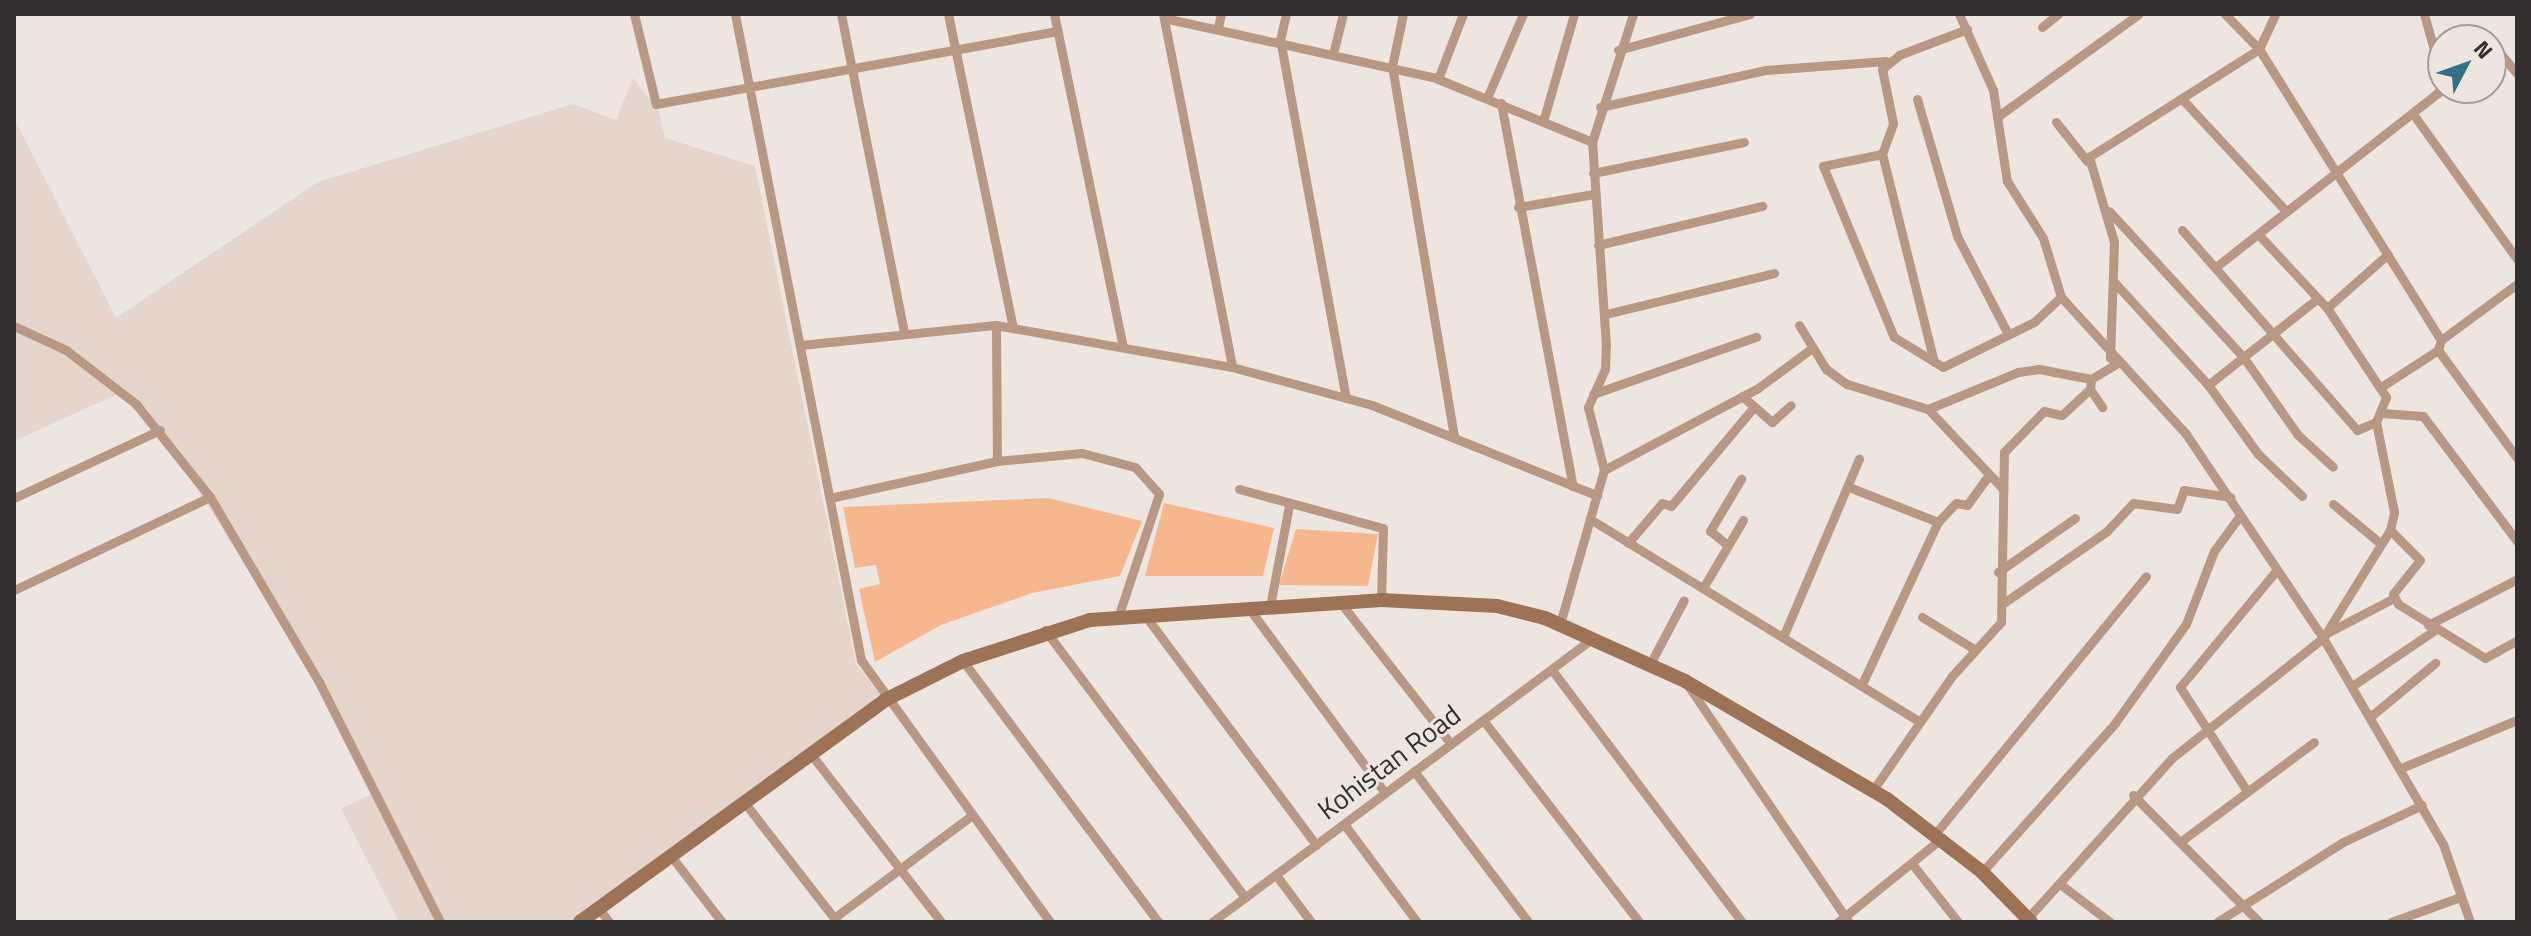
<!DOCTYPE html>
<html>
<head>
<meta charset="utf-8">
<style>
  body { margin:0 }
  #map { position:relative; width:2531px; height:936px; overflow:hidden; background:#ece5e0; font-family:"Titillium Web",sans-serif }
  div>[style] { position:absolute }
  .built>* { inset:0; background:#e4d6cd }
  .green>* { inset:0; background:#f7b78e }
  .street>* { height:9px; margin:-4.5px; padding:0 4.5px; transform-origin:4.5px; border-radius:4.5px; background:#b79884 }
  .secondary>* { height:14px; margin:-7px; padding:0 7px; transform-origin:7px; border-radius:7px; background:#9e7255 }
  span { translate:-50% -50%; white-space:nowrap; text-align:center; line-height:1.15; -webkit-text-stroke:6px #ece5e0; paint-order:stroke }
  .street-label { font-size:28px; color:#33302f }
  .frame { position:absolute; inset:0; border:16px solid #33302f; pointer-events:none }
  .north { position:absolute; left:2427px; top:24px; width:80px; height:80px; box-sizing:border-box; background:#ece5e0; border:2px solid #a29d99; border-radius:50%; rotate:49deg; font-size:22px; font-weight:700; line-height:32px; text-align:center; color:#33302f }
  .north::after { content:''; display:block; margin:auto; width:28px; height:36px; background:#337187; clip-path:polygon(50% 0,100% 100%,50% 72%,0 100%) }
</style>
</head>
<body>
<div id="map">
  <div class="built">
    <i style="clip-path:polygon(633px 78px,659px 112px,665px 138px,755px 166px,856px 664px,885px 700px,580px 922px,399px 922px,341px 809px,374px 793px,319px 682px,160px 430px,120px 393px,14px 441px,14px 118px,116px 318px,318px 182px,573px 104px,616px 120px)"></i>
  </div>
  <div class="green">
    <i style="clip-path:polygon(1048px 498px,1142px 521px,1120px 576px,1032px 593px,941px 625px,875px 662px,859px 589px,880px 584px,876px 565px,855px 568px,843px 507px)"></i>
    <i style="clip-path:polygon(1164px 503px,1274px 528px,1263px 576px,1145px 576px)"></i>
    <i style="clip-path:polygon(1296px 529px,1378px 534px,1368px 586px,1279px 585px)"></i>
  </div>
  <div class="street">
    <i style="left:634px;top:14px;width:93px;rotate:76.3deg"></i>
    <i style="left:656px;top:104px;width:408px;rotate:-10.3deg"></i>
    <i style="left:735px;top:14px;width:658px;rotate:78.96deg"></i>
    <i style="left:861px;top:660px;width:323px;rotate:54.2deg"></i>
    <i style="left:841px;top:14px;width:325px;rotate:78.8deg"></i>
    <i style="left:948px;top:14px;width:321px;rotate:78.3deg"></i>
    <i style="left:1054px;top:14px;width:340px;rotate:78.3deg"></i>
    <i style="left:1163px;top:14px;width:360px;rotate:78.9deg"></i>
    <i style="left:1286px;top:14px;width:26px;rotate:103deg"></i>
    <i style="left:1280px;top:39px;width:365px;rotate:79.6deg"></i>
    <i style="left:1403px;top:14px;width:53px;rotate:101.9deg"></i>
    <i style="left:1392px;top:66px;width:376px;rotate:80.5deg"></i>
    <i style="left:1959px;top:14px;width:83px;rotate:65.9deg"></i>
    <i style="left:1993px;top:90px;width:92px;rotate:81.3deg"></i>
    <i style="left:2007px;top:181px;width:67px;rotate:57.7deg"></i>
    <i style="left:2043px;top:238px;width:62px;rotate:73deg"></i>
    <i style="left:2061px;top:297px;width:185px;rotate:47.6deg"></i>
    <i style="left:2186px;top:434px;width:246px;rotate:56.1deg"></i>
    <i style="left:2323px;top:638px;width:238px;rotate:59.8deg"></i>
    <i style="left:2443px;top:844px;width:83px;rotate:70.9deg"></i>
    <i style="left:2225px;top:14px;width:49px;rotate:45.8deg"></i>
    <i style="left:2259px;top:49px;width:343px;rotate:58deg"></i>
    <i style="left:2441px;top:340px;width:10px;rotate:107deg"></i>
    <i style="left:2438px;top:350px;width:134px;rotate:53.8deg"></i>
    <i style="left:1164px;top:18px;width:275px;rotate:12.4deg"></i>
    <i style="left:1433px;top:77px;width:172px;rotate:22.2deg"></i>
    <i style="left:1218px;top:27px;width:13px;rotate:-77deg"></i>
    <i style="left:2042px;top:27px;width:21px;rotate:-39deg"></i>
    <i style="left:2494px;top:46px;width:35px;rotate:50deg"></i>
    <i style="left:1334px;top:50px;width:37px;rotate:-76deg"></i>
    <i style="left:1618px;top:50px;width:137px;rotate:-15.3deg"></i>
    <i style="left:1438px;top:79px;width:70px;rotate:-69deg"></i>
    <i style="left:1487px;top:98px;width:91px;rotate:-66.8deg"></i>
    <i style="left:1917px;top:99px;width:143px;rotate:73.7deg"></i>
    <i style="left:1957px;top:236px;width:108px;rotate:62.5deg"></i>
    <i style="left:2182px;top:99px;width:153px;rotate:47.1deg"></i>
    <i style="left:1501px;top:103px;width:390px;rotate:79.4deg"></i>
    <i style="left:1573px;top:486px;width:26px;rotate:21deg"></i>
    <i style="left:1600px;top:107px;width:170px;rotate:-12.6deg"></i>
    <i style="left:1766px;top:70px;width:120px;rotate:-4.3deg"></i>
    <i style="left:1997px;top:117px;width:175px;rotate:-36deg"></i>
    <i style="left:1544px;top:118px;width:108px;rotate:-73.9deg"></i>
    <i style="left:2416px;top:118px;width:173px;rotate:54.4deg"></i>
    <i style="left:2056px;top:122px;width:50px;rotate:51.5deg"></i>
    <i style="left:1882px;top:154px;width:60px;rotate:168.5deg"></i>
    <i style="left:1823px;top:166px;width:185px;rotate:67.5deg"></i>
    <i style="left:1894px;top:337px;width:57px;rotate:31.5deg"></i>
    <i style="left:1943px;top:367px;width:102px;rotate:-26.3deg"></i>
    <i style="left:2034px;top:322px;width:37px;rotate:-43deg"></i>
    <i style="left:1593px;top:173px;width:154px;rotate:-11.6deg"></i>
    <i style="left:1518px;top:207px;width:77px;rotate:-9.7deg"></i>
    <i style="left:2109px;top:211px;width:200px;rotate:47.4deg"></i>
    <i style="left:2244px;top:358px;width:94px;rotate:55deg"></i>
    <i style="left:2298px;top:435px;width:47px;rotate:42.4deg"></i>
    <i style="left:2182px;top:230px;width:266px;rotate:48.8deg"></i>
    <i style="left:2357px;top:430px;width:21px;rotate:-23deg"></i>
    <i style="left:1598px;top:245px;width:169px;rotate:-13.4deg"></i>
    <i style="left:2217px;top:266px;width:281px;rotate:-38.1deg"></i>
    <i style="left:2438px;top:93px;width:12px;rotate:-66deg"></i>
    <i style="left:2443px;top:82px;width:71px;rotate:-105.6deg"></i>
    <i style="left:2115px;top:283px;width:138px;rotate:47.6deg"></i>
    <i style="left:2327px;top:308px;width:81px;rotate:-41.5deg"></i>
    <i style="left:1606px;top:314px;width:173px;rotate:-13.7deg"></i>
    <i style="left:996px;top:325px;width:136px;rotate:89.6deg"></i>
    <i style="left:1799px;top:325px;width:52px;rotate:58.5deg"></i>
    <i style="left:1826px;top:369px;width:26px;rotate:36deg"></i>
    <i style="left:1847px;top:384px;width:85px;rotate:17.2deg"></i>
    <i style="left:1928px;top:409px;width:97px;rotate:-22.3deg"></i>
    <i style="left:2018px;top:372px;width:21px;rotate:-8deg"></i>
    <i style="left:2039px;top:369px;width:53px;rotate:10.9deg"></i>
    <i style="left:2091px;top:379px;width:29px;rotate:-31deg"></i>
    <i style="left:14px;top:326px;width:57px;rotate:24.8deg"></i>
    <i style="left:66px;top:350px;width:88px;rotate:37.6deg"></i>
    <i style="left:136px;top:404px;width:119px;rotate:51.5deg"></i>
    <i style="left:210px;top:497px;width:215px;rotate:59.5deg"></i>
    <i style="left:319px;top:682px;width:269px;rotate:63.2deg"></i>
    <i style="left:2441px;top:340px;width:94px;rotate:-36.4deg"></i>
    <i style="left:801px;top:345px;width:196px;rotate:-5.9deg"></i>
    <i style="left:996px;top:325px;width:240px;rotate:10.1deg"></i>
    <i style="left:1232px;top:367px;width:145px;rotate:15.2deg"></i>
    <i style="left:1372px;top:405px;width:217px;rotate:21.9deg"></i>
    <i style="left:2110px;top:358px;width:116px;rotate:-88deg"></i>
    <i style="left:2114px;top:242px;width:89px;rotate:-106.4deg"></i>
    <i style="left:2089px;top:157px;width:201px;rotate:-32.4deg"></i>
    <i style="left:2259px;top:49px;width:38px;rotate:-65deg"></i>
    <i style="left:1934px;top:362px;width:214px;rotate:-104deg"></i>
    <i style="left:1882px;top:154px;width:33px;rotate:-70deg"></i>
    <i style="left:1893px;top:123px;width:55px;rotate:-101.5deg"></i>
    <i style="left:1882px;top:69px;width:22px;rotate:-39deg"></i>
    <i style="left:1899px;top:55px;width:73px;rotate:-20.9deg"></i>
    <i style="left:2381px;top:387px;width:68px;rotate:-33deg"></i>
    <i style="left:2090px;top:389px;width:22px;rotate:56deg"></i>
    <i style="left:1593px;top:394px;width:173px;rotate:-19.3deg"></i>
    <i style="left:1742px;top:396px;width:40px;rotate:41deg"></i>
    <i style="left:1772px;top:422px;width:25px;rotate:-42deg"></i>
    <i style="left:1928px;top:409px;width:110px;rotate:46.8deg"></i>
    <i style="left:2382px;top:413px;width:41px;rotate:4.2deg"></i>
    <i style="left:2423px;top:416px;width:156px;rotate:53.1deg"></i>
    <i style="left:1604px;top:470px;width:174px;rotate:-28deg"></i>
    <i style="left:1758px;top:388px;width:67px;rotate:-36.5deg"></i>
    <i style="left:1849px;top:487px;width:96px;rotate:21.5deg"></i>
    <i style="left:1239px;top:489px;width:149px;rotate:15.2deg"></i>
    <i style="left:1383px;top:528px;width:72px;rotate:91.6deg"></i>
    <i style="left:2302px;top:496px;width:61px;rotate:-136.3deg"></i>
    <i style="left:2258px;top:454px;width:85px;rotate:-125.9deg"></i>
    <i style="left:2208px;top:385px;width:140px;rotate:-38.3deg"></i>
    <i style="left:14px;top:498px;width:161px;rotate:-25deg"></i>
    <i style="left:830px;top:498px;width:171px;rotate:-12.5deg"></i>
    <i style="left:997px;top:461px;width:85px;rotate:-5.4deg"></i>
    <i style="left:1082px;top:453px;width:55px;rotate:14.8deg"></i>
    <i style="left:1135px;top:467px;width:36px;rotate:48deg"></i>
    <i style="left:1159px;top:494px;width:130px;rotate:108.4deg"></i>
    <i style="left:2333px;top:504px;width:61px;rotate:39.7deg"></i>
    <i style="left:1595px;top:522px;width:380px;rotate:31.6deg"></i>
    <i style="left:2390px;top:530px;width:42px;rotate:45deg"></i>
    <i style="left:2420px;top:560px;width:43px;rotate:128.5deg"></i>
    <i style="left:2393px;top:594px;width:11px;rotate:63deg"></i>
    <i style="left:2398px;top:604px;width:102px;rotate:31.8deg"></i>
    <i style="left:2485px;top:658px;width:37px;rotate:-29deg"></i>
    <i style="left:1628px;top:543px;width:52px;rotate:-49.6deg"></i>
    <i style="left:1662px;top:503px;width:9px;rotate:18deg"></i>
    <i style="left:1671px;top:506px;width:126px;rotate:-50.1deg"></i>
    <i style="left:1725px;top:543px;width:19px;rotate:-141deg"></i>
    <i style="left:1710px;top:531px;width:61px;rotate:-59.2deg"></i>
    <i style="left:1998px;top:572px;width:94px;rotate:-35deg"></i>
    <i style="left:1703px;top:588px;width:79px;rotate:-59.5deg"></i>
    <i style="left:14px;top:590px;width:217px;rotate:-25.4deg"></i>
    <i style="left:1340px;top:602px;width:180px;rotate:52deg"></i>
    <i style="left:2005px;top:602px;width:124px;rotate:-34.8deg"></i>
    <i style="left:2107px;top:531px;width:38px;rotate:-47deg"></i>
    <i style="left:2133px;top:503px;width:44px;rotate:7.8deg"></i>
    <i style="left:2177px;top:509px;width:20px;rotate:-70deg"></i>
    <i style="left:2184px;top:490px;width:47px;rotate:8.7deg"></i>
    <i style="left:1270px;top:606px;width:103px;rotate:-79.3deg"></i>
    <i style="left:1248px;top:607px;width:231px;rotate:53.6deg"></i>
    <i style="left:1144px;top:614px;width:288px;rotate:53.3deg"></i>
    <i style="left:1922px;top:617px;width:61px;rotate:31.6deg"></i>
    <i style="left:1560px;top:624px;width:160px;rotate:-74.1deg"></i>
    <i style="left:1604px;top:470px;width:65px;rotate:-104.3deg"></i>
    <i style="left:1588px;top:407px;width:42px;rotate:-65.9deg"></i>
    <i style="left:1605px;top:369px;width:23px;rotate:-88deg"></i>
    <i style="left:1606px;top:346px;width:204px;rotate:-93.9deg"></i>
    <i style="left:1592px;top:142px;width:134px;rotate:-72.2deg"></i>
    <i style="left:2428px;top:625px;width:100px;rotate:-27.3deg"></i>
    <i style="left:1045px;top:630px;width:334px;rotate:53.2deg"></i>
    <i style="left:2325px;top:634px;width:78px;rotate:-27.6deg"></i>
    <i style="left:1783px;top:637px;width:194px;rotate:-66.9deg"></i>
    <i style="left:963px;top:661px;width:326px;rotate:53.2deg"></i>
    <i style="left:1650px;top:664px;width:72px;rotate:-62deg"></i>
    <i style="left:1552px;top:670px;width:316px;rotate:53deg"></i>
    <i style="left:1687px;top:684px;width:288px;rotate:55.8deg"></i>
    <i style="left:1862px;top:684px;width:179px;rotate:-64.9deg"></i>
    <i style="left:1938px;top:522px;width:26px;rotate:-47deg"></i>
    <i style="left:1956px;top:503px;width:11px;rotate:10deg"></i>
    <i style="left:1967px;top:505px;width:34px;rotate:-54deg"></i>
    <i style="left:2352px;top:686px;width:100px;rotate:-34deg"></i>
    <i style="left:2370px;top:717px;width:85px;rotate:-39.7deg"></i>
    <i style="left:1483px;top:720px;width:255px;rotate:52.3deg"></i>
    <i style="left:810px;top:753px;width:214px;rotate:52.2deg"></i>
    <i style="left:2401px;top:768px;width:126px;rotate:-22.5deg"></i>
    <i style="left:1414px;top:771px;width:189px;rotate:52.9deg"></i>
    <i style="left:2245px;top:788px;width:120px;rotate:-122.8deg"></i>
    <i style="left:2180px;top:687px;width:149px;rotate:-50.4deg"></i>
    <i style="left:1873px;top:790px;width:139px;rotate:-55.3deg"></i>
    <i style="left:1952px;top:676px;width:73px;rotate:-47.8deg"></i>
    <i style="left:2001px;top:622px;width:170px;rotate:-89deg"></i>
    <i style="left:2004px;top:452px;width:57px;rotate:-45.7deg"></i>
    <i style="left:2044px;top:411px;width:18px;rotate:13deg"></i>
    <i style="left:2062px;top:415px;width:38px;rotate:-43deg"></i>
    <i style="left:2090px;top:389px;width:10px;rotate:-84deg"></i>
    <i style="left:2133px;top:795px;width:179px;rotate:45.2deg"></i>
    <i style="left:744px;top:802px;width:152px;rotate:52.2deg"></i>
    <i style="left:1344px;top:824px;width:122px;rotate:53.3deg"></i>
    <i style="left:1935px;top:834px;width:333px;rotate:-50.7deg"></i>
    <i style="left:2180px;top:842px;width:167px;rotate:-36.7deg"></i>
    <i style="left:671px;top:856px;width:83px;rotate:52.3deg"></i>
    <i style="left:1913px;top:865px;width:73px;rotate:51.7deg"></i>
    <i style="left:1982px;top:872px;width:200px;rotate:-48.2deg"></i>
    <i style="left:2115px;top:723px;width:122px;rotate:-54.4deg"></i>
    <i style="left:2186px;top:624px;width:78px;rotate:-69deg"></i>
    <i style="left:2214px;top:551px;width:42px;rotate:-53.7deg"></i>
    <i style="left:1276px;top:875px;width:59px;rotate:53.3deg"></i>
    <i style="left:2060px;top:884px;width:63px;rotate:37.2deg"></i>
    <i style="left:599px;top:909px;width:16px;rotate:52deg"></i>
    <i style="left:834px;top:918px;width:171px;rotate:-36.7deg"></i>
    <i style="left:2027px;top:919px;width:217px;rotate:-48deg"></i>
    <i style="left:2172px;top:758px;width:193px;rotate:-38.5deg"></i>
    <i style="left:2323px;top:638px;width:127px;rotate:-58.2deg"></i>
    <i style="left:2390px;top:530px;width:18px;rotate:-77deg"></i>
    <i style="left:2394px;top:512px;width:92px;rotate:-101.3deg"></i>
    <i style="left:2376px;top:422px;width:27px;rotate:-68deg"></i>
    <i style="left:2386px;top:397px;width:107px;rotate:-123.5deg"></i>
    <i style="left:2327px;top:308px;width:101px;rotate:-133deg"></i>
    <i style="left:1212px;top:922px;width:475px;rotate:-36.7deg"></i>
    <i style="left:1838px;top:922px;width:134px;rotate:-38.9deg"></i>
    <i style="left:2217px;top:922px;width:149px;rotate:-32.4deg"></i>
    <i style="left:2343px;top:842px;width:87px;rotate:-25.1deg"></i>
    <i style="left:2391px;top:922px;width:73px;rotate:-19.9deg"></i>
  </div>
  <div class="secondary">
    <i style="left:580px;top:922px;width:377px;rotate:-36deg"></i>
    <i style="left:885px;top:700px;width:87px;rotate:-26.6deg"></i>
    <i style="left:963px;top:661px;width:133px;rotate:-17.9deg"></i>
    <i style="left:1090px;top:620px;width:292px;rotate:-3.9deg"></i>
    <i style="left:1381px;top:600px;width:116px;rotate:3deg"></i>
    <i style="left:1497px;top:606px;width:49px;rotate:14deg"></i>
    <i style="left:1545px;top:618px;width:154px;rotate:24.2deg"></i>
    <i style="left:1685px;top:681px;width:234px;rotate:30.3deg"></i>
    <i style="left:1887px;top:799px;width:120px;rotate:37.5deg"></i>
    <i style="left:1982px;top:872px;width:70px;rotate:45.6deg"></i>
  </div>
  <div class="street-label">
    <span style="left:1389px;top:762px;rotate:-37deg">Kohistan Road</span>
  </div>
  <div class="frame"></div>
  <div class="north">N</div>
</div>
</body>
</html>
